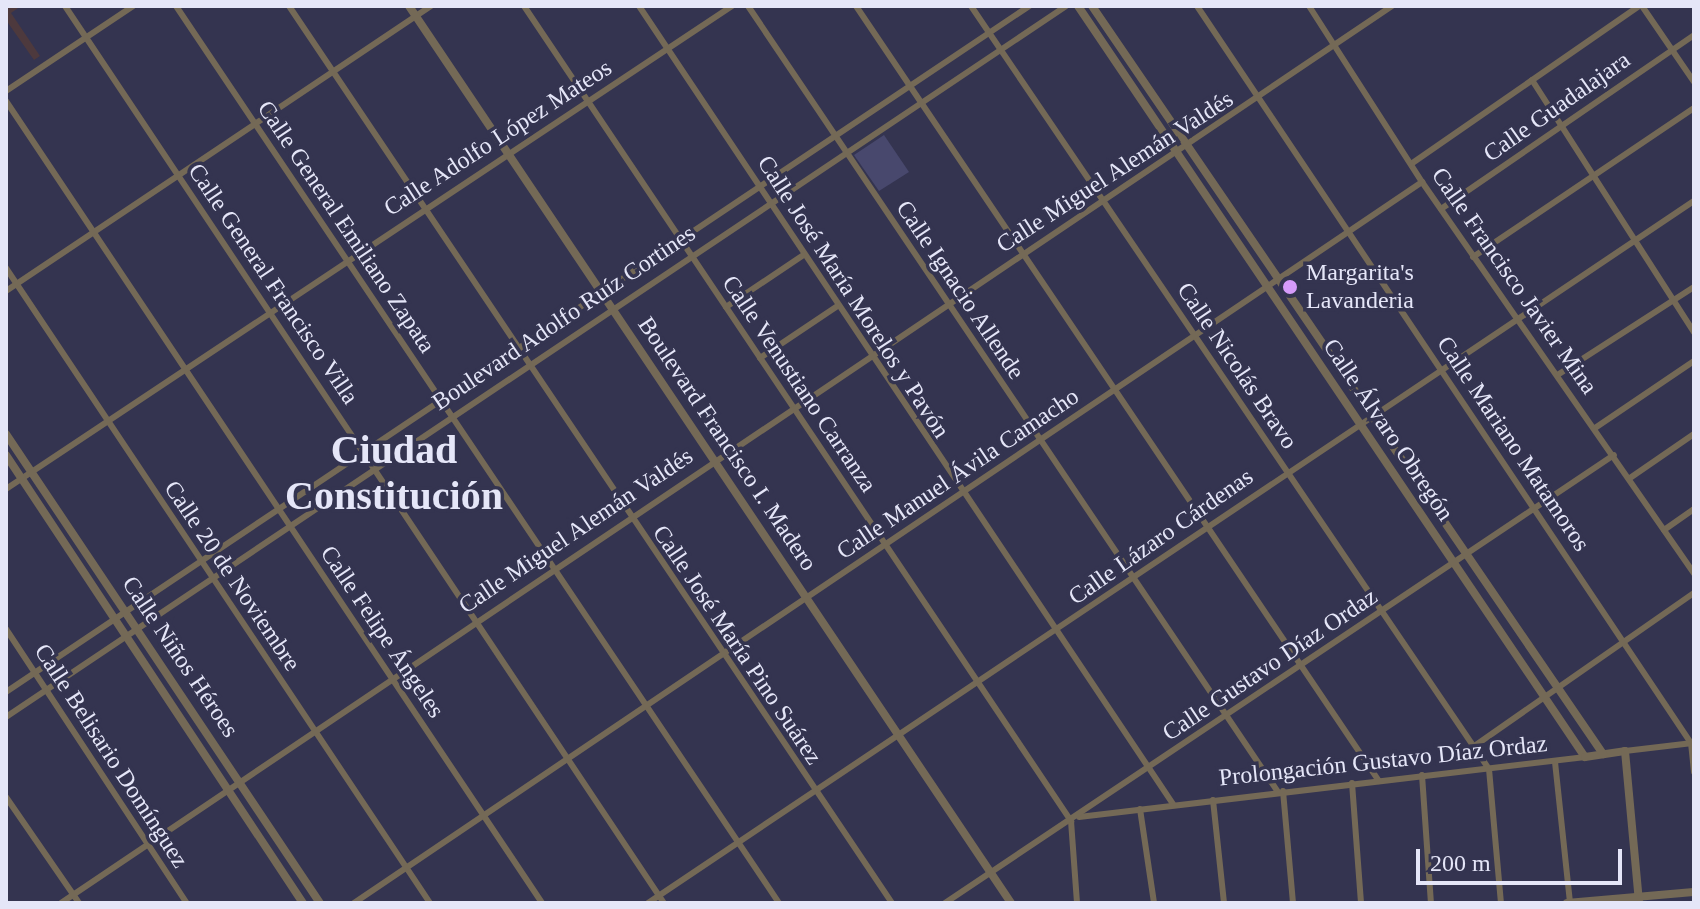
<!DOCTYPE html>
<html>
<head>
<meta charset="utf-8">
<style>
  body { margin:0 }
  #map { position:relative; width:1700px; height:909px; overflow:hidden; background:#343450; font-family:Georgia,serif }
  div>[style] { position:absolute }
  .commercial>* { inset:0; background:#4d393d }
  .green>* { inset:0; background:#48486d }
  .minor>* { height:6px; margin:-3px; padding:0 3px; transform-origin:3px; border-radius:3px; background:#746956 }
  .tertiary>* { height:8px; margin:-4px; padding:0 4px; transform-origin:4px; border-radius:4px; background:#746956 }
  .dots>* { width:22px; height:22px; translate:-50% -50%; box-sizing:border-box; border:4px solid #343450; border-radius:50% }
  span { translate:-50% -50%; white-space:nowrap; text-align:center; line-height:1.15; -webkit-text-stroke:7px #343450; paint-order:stroke }
  .street-label { font-size:24px; color:#e5e6f8 }
  .poi-label { font-size:24px; color:#e5e6f8 }
  .left { translate:0 -50%; text-align:left }
  .town-label { font-size:40px; color:#e5e6f8; font-weight:700 }
  .frame { position:absolute; inset:0; border:8px solid #e5e6f8; pointer-events:none }
  .scale { position:absolute; left:1416px; top:849px; width:206px; height:36px; box-sizing:border-box; border:4px solid #e5e6f8; border-top:0; padding-left:10px; font-size:24px; line-height:28px; white-space:nowrap; color:#e5e6f8; -webkit-text-stroke:6px #343450; paint-order:stroke }
</style>
</head>
<body>
<div id="map">
  <div class="commercial">
    <i style="clip-path:polygon(6px 6px,21px 6px,11px 13px,40px 56px,34px 60px,6px 20px)"></i>
  </div>
  <div class="green">
    <i style="clip-path:polygon(884px 135px,909px 172px,879px 191px,854px 155px)"></i>
  </div>
  <div class="minor">
    <i style="left:65px;top:6px;width:1079px;rotate:56.27deg"></i>
    <i style="left:176px;top:6px;width:1081px;rotate:56.09deg"></i>
    <i style="left:289px;top:6px;width:1081px;rotate:56.09deg"></i>
    <i style="left:524px;top:6px;width:982px;rotate:56.13deg"></i>
    <i style="left:1071px;top:821px;width:82px;rotate:85.8deg"></i>
    <i style="left:639px;top:6px;width:960px;rotate:56.21deg"></i>
    <i style="left:748px;top:6px;width:948px;rotate:56.01deg"></i>
    <i style="left:856px;top:6px;width:935px;rotate:55.99deg"></i>
    <i style="left:971px;top:6px;width:922px;rotate:55.83deg"></i>
    <i style="left:1489px;top:769px;width:135px;rotate:84.9deg"></i>
    <i style="left:1197px;top:6px;width:887px;rotate:56.17deg"></i>
    <i style="left:1691px;top:743px;width:29px;rotate:84deg"></i>
    <i style="left:1309px;top:6px;width:209px;rotate:57.3deg"></i>
    <i style="left:1422px;top:182px;width:477px;rotate:55.2deg"></i>
    <i style="left:1642px;top:6px;width:92px;rotate:55.6deg"></i>
    <i style="left:1532px;top:80px;width:300px;rotate:57.3deg"></i>
    <i style="left:6px;top:91px;width:153px;rotate:-33.8deg"></i>
    <i style="left:6px;top:101px;width:965px;rotate:56.24deg"></i>
    <i style="left:1411px;top:164px;width:277px;rotate:-34.7deg"></i>
    <i style="left:1441px;top:209px;width:307px;rotate:-34.5deg"></i>
    <i style="left:1473px;top:257px;width:267px;rotate:-34deg"></i>
    <i style="left:6px;top:268px;width:764px;rotate:56.27deg"></i>
    <i style="left:6px;top:291px;width:512px;rotate:-33.85deg"></i>
    <i style="left:726px;top:307px;width:92px;rotate:-33.9deg"></i>
    <i style="left:760px;top:358px;width:92px;rotate:-33.9deg"></i>
    <i style="left:1559px;top:374px;width:161px;rotate:-32.8deg"></i>
    <i style="left:1595px;top:428px;width:120px;rotate:-34.1deg"></i>
    <i style="left:1630px;top:478px;width:78px;rotate:-34.5deg"></i>
    <i style="left:6px;top:489px;width:872px;rotate:-33.64deg"></i>
    <i style="left:1664px;top:530px;width:37px;rotate:-35deg"></i>
    <i style="left:6px;top:629px;width:328px;rotate:56.6deg"></i>
    <i style="left:6px;top:692px;width:1232px;rotate:-33.84deg"></i>
    <i style="left:6px;top:717px;width:1276px;rotate:-33.85deg"></i>
    <i style="left:1473px;top:747px;width:269px;rotate:-34.9deg"></i>
    <i style="left:1625px;top:751px;width:68px;rotate:-6.7deg"></i>
    <i style="left:1555px;top:762px;width:142px;rotate:83.9deg"></i>
    <i style="left:1422px;top:775px;width:128px;rotate:86deg"></i>
    <i style="left:1352px;top:783px;width:120px;rotate:85.7deg"></i>
    <i style="left:1283px;top:791px;width:112px;rotate:84.9deg"></i>
    <i style="left:6px;top:797px;width:129px;rotate:55.4deg"></i>
    <i style="left:1213px;top:800px;width:104px;rotate:83.9deg"></i>
    <i style="left:1140px;top:809px;width:95px;rotate:81.5deg"></i>
    <i style="left:1079px;top:817px;width:510px;rotate:-6.76deg"></i>
    <i style="left:61px;top:903px;width:1605px;rotate:-33.98deg"></i>
    <i style="left:354px;top:903px;width:1289px;rotate:-34.02deg"></i>
    <i style="left:648px;top:903px;width:1260px;rotate:-33.87deg"></i>
    <i style="left:945px;top:903px;width:805px;rotate:-33.81deg"></i>
  </div>
  <div class="tertiary">
    <i style="left:409px;top:6px;width:1080px;rotate:56.13deg"></i>
    <i style="left:1078px;top:6px;width:906px;rotate:55.98deg"></i>
    <i style="left:1585px;top:757px;width:40px;rotate:-8.5deg"></i>
    <i style="left:1625px;top:751px;width:153px;rotate:84.7deg"></i>
    <i style="left:1092px;top:6px;width:906px;rotate:55.66deg"></i>
    <i style="left:6px;top:434px;width:564px;rotate:56.2deg"></i>
    <i style="left:6px;top:455px;width:538px;rotate:56.46deg"></i>
    <i style="left:1567px;top:903px;width:127px;rotate:-5deg"></i>
  </div>
  <div class="dots">
    <i style="left:1290px;top:287px;background:#d69bfa"></i>
  </div>
  <div class="street-label">
    <span style="left:1557px;top:107px;rotate:-35deg">Calle Guadalajara</span>
    <span style="left:498px;top:138px;rotate:-33deg">Calle Adolfo López Mateos</span>
    <span style="left:1115px;top:172px;rotate:-33deg">Calle Miguel Alemán Valdés</span>
    <span style="left:346px;top:227px;rotate:56deg">Calle General Emiliano Zapata</span>
    <span style="left:1514px;top:281px;rotate:55deg">Calle Francisco Javier Mina</span>
    <span style="left:273px;top:284px;rotate:56deg">Calle General Francisco Villa</span>
    <span style="left:960px;top:290px;rotate:56deg">Calle Ignacio Allende</span>
    <span style="left:853px;top:297px;rotate:57deg">Calle José María Morelos y Pavón</span>
    <span style="left:564px;top:318px;rotate:-34deg">Boulevard Adolfo Ruíz Cortines</span>
    <span style="left:1237px;top:366px;rotate:56deg">Calle Nicolás Bravo</span>
    <span style="left:799px;top:384px;rotate:56deg">Calle Venustiano Carranza</span>
    <span style="left:1388px;top:430px;rotate:56deg">Calle Álvaro Obregón</span>
    <span style="left:727px;top:444px;rotate:56deg">Boulevard Francisco I. Madero</span>
    <span style="left:1513px;top:444px;rotate:56deg">Calle Mariano Matamoros</span>
    <span style="left:958px;top:474px;rotate:-34deg">Calle Manuel Ávila Camacho</span>
    <span style="left:576px;top:531px;rotate:-34deg">Calle Miguel Alemán Valdés</span>
    <span style="left:1161px;top:537px;rotate:-35deg">Calle Lázaro Cárdenas</span>
    <span style="left:232px;top:576px;rotate:56deg">Calle 20 de Noviembre</span>
    <span style="left:382px;top:632px;rotate:56deg">Calle Felipe Ángeles</span>
    <span style="left:737px;top:645px;rotate:56deg">Calle José María Pino Suárez</span>
    <span style="left:180px;top:657px;rotate:56deg">Calle Niños Héroes</span>
    <span style="left:1270px;top:665px;rotate:-34deg">Calle Gustavo Díaz Ordaz</span>
    <span style="left:111px;top:756px;rotate:57deg">Calle Belisario Domínguez</span>
    <span style="left:1383px;top:761px;rotate:-6deg">Prolongación Gustavo Díaz Ordaz</span>
  </div>
  <div class="poi-label">
    <span class="left" style="left:1306px;top:287px">Margarita's<br>Lavanderia</span>
  </div>
  <div class="town-label">
    <span style="left:394px;top:473px">Ciudad<br>Constitución</span>
  </div>
  <div class="frame"></div>
  <div class="scale">200 m</div>
</div>
</body>
</html>
